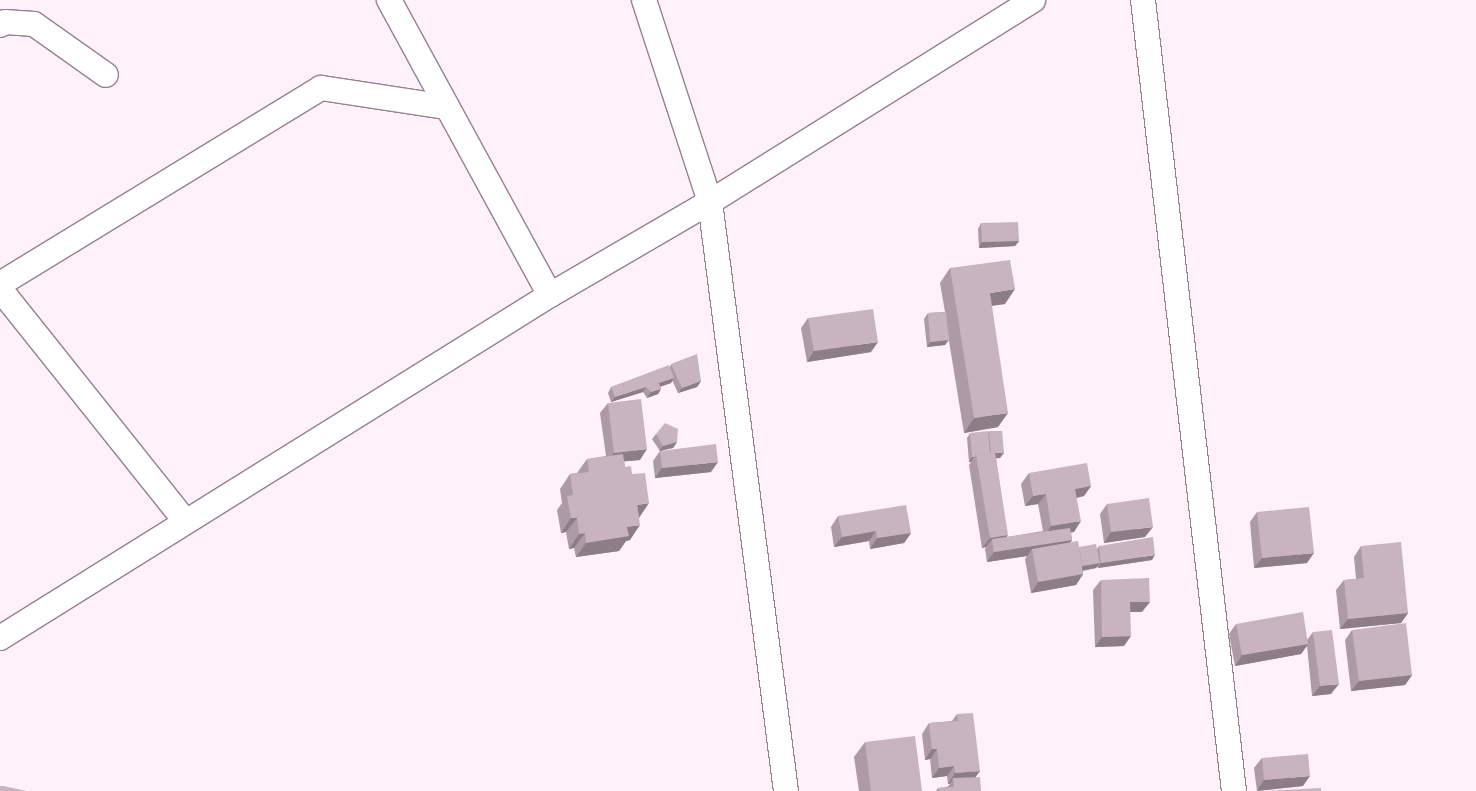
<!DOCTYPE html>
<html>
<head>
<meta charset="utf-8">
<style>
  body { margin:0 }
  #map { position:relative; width:1476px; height:791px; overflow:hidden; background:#fef1fa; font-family:"Asap Condensed",sans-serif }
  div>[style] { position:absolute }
  .roads { filter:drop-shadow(1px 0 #94818e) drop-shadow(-1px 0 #94818e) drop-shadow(0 1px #94818e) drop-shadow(0 -1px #94818e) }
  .minor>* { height:24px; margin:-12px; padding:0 12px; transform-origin:12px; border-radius:12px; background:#fff }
  .wall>* { inset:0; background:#ac9aa6 }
  .shaded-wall>* { inset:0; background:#8c7d87 }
  .building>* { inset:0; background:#c8b3c1 }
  span { translate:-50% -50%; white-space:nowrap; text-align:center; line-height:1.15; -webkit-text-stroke:4px #fff; paint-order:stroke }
</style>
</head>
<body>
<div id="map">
  <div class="roads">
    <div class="minor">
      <i style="left:389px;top:0;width:336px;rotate:61.4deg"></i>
      <i style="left:644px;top:0;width:213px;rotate:71.9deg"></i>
      <i style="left:710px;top:202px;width:594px;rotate:82.65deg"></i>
      <i style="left:1143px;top:0;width:796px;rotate:83.44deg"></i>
      <i style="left:0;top:25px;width:6px;rotate:-31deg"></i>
      <i style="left:5px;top:22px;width:29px;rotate:4deg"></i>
      <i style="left:34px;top:24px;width:88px;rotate:35.3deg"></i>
      <i style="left:0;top:284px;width:376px;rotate:-31.4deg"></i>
      <i style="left:321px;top:88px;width:127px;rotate:8.6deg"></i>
      <i style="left:0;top:289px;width:297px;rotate:51.4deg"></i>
      <i style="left:0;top:638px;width:648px;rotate:-31.95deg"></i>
      <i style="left:550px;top:295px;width:185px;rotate:-30.2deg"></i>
      <i style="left:710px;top:202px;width:381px;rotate:-32deg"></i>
    </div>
  </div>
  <div class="wall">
    <i style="clip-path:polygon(981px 223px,1019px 241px,1015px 246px,979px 248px,978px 229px)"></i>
    <i style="clip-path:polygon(950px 268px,1005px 304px,992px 306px,998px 427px,964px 433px,948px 335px,945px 345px,927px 347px,924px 319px,928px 313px,945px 312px,940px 283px)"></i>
    <i style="clip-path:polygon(808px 318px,871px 352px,807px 362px,801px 328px)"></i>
    <i style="clip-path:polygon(671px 364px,701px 381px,697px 387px,678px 393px,672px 380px,671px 383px,660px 387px,661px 389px,658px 394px,647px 398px,643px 392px,611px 402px,608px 393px,611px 387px,670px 367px)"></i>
    <i style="clip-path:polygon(608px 403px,640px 460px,624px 461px,625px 467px,632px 474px,639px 518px,630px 540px,626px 541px,619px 551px,576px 557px,574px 548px,569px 549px,566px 532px,561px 533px,557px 510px,562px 503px,560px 489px,570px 474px,577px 473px,587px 459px,606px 456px,600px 413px)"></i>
    <i style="clip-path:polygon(989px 431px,1000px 458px,996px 458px,1007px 537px,1043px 531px,1038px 504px,1025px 506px,1021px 484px,1029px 473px,1091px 486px,1084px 496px,1077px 498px,1074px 532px,1071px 532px,1072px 540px,1070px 543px,1079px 548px,1097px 549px,1099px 546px,1152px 560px,1098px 568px,1097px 566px,1096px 568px,1083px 571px,1083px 574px,1076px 585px,1031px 593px,1025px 559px,1027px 556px,987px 562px,985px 549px,986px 547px,982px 548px,969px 465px,971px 462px,969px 462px,967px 438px,970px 433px,988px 433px)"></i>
    <i style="clip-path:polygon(656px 434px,677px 442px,673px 448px,662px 450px,711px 472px,655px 478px,653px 461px,660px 451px,652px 439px)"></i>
    <i style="clip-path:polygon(1107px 504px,1145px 537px,1104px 543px,1100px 514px)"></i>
    <i style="clip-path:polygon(1257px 512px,1307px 563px,1254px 568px,1250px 522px)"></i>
    <i style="clip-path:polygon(838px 516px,911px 533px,904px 543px,870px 549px,869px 541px,834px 547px,831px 527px)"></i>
    <i style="clip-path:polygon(1361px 546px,1408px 613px,1401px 623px,1340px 629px,1336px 590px,1344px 580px,1356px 579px,1354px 557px)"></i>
    <i style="clip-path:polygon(1101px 580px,1142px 612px,1130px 612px,1124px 646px,1095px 647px,1093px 590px)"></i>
    <i style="clip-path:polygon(1236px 624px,1307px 640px,1313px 632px,1331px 694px,1312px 696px,1307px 646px,1301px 654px,1235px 666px,1229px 634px)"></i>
    <i style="clip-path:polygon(1352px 630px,1412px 675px,1405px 685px,1351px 691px,1345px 640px)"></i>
    <i style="clip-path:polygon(957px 714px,976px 777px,981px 791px,936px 791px,938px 788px,947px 787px,950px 784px,948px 784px,947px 776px,932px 778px,930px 759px,925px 760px,922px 734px,929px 723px,952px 721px)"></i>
    <i style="clip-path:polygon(865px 742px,922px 791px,859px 791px,854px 757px)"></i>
    <i style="clip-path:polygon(1262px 758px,1303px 786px,1257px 791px,1254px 768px)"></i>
  </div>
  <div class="shaded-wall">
    <i style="clip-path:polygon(1019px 241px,1015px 246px,979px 248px,982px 242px)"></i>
    <i style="clip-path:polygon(1015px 289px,1005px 304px,979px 307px,990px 293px)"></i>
    <i style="clip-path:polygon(949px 340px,945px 345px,927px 347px,930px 342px)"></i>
    <i style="clip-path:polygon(878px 342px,871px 352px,807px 362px,814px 351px)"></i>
    <i style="clip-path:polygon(674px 378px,671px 383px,656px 388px,659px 383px)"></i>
    <i style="clip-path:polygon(701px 381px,697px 387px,678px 393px,682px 388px)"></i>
    <i style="clip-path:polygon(646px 387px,643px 392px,611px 402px,615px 397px)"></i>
    <i style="clip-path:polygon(661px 389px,658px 394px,647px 398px,651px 392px)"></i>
    <i style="clip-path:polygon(1008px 413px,998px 427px,964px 433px,974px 418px)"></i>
    <i style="clip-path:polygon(677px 442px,673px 448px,659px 451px,663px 446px)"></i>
    <i style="clip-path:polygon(647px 449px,640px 460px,607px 463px,614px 453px)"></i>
    <i style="clip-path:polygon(991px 453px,1004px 453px,1000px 458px,988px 459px)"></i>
    <i style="clip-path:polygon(972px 457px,974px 457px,971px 462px,969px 462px)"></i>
    <i style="clip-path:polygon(718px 462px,711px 472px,655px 478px,662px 468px)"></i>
    <i style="clip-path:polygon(1091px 486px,1084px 496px,1068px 499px,1075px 489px)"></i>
    <i style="clip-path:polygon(1046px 494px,1038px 504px,1025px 506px,1033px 496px)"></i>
    <i style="clip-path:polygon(649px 503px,639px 518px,637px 505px)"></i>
    <i style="clip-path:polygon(571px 518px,577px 518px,566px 532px,561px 533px)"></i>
    <i style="clip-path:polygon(1081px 521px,1074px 532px,1044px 537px,1051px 526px)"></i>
    <i style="clip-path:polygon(640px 525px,630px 540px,626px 541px,619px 551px,576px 557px,586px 543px,627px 527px)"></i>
    <i style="clip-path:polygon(1153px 527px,1145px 537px,1104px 543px,1111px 532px)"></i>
    <i style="clip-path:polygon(876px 531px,869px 541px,834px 547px,842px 537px)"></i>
    <i style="clip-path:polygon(585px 533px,574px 548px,569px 549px,579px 534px)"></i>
    <i style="clip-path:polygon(911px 533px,904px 543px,870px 549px,877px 538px)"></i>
    <i style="clip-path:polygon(1008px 535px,1001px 545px,992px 539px,986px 547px,982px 548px,990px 538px)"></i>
    <i style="clip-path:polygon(1072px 540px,1065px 550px,1032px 549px,1027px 556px,987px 562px,994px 552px)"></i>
    <i style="clip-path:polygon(1314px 553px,1307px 563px,1254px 568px,1262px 558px)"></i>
    <i style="clip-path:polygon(1155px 555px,1152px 560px,1098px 568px,1101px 563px)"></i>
    <i style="clip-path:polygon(1100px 563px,1096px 568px,1079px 571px,1082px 566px)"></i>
    <i style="clip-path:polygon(1083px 574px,1076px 585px,1031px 593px,1038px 582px)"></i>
    <i style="clip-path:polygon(1130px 602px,1150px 602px,1142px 612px,1123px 612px)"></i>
    <i style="clip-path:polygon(1408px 613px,1401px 623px,1340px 629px,1348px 619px)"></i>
    <i style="clip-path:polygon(1131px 636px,1124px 646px,1095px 647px,1102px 637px)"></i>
    <i style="clip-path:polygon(1308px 644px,1301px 654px,1235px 666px,1242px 655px)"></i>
    <i style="clip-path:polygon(1412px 675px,1405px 685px,1351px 691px,1359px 681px)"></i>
    <i style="clip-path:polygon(1339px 684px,1331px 694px,1312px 696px,1320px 686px)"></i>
    <i style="clip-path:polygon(932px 749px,937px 749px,930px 759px,925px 760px)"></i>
    <i style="clip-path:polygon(954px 766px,947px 776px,932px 778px,939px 768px)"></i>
    <i style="clip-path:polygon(980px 771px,972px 782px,953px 778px,950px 784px,948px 784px,955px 773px)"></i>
    <i style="clip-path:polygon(1310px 776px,1303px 786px,1257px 791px,1264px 780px)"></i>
  </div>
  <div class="building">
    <i style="clip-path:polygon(1018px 222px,1019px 241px,982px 242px,981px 223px)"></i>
    <i style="clip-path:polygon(1010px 260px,1015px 289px,990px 293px,1008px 413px,974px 418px,950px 268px)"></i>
    <i style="clip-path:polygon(873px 309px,878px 342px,814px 351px,808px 318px)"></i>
    <i style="clip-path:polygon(946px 312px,949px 340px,930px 342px,928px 313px)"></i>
    <i style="clip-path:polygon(697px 354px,701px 381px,682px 388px,671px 364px)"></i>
    <i style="clip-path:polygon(669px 365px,674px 378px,659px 383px,661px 389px,651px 392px,646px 387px,615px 397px,611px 387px)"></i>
    <i style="clip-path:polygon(641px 399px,647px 449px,614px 453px,608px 403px)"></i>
    <i style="clip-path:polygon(665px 423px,678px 429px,677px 442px,663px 446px,656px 434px)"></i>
    <i style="clip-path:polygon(988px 431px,990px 453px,976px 455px,974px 457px,972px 457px,970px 433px)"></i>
    <i style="clip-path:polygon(989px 431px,1002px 431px,1004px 453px,995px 453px,995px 452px,991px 453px)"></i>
    <i style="clip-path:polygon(716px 444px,718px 462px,662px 468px,660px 451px)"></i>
    <i style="clip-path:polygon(995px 452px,1008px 535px,990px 538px,976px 455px)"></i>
    <i style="clip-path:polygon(623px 454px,625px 467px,631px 466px,632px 474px,645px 473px,649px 503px,637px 505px,640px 525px,627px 527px,629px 536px,586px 543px,585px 533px,579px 534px,577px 518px,571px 518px,567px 496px,573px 495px,570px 474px,589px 472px,587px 459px)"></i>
    <i style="clip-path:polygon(1087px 463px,1091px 486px,1075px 489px,1081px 521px,1051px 526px,1046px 494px,1033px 496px,1029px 473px)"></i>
    <i style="clip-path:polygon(1149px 498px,1153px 527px,1111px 532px,1107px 504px)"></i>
    <i style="clip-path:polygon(906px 505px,911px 533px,877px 538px,876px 531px,842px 537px,838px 516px)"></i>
    <i style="clip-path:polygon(1309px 507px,1314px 553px,1262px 558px,1257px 512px)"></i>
    <i style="clip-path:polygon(1070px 528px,1072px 540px,994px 552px,992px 539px)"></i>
    <i style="clip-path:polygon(1153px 537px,1155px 555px,1101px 563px,1099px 546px)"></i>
    <i style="clip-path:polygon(1078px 541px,1083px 574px,1038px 582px,1032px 549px)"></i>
    <i style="clip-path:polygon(1401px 542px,1408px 613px,1348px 619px,1344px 580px,1364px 578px,1361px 546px)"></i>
    <i style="clip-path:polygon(1096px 544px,1100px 563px,1082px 566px,1079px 547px)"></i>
    <i style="clip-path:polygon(1149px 578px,1150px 602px,1130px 602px,1131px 636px,1102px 637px,1101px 580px)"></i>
    <i style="clip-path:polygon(1303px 612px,1308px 644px,1242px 655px,1236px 624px)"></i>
    <i style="clip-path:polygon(1406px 623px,1412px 675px,1359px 681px,1352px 630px)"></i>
    <i style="clip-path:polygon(1332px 630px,1339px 684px,1320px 686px,1313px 632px)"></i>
    <i style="clip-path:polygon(973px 713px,980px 771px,955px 773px,954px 766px,939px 768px,937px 749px,932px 749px,929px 723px,958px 721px,957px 714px)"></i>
    <i style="clip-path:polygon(915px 736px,922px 791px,871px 791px,865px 742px)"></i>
    <i style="clip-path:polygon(1308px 754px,1310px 776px,1264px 780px,1262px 758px)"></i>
    <i style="clip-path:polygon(980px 777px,981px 791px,939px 791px,938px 788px,954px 787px,953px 778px)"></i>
    <i style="clip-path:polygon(0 786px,3px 786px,27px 791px,0 791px)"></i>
    <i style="clip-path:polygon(1321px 788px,1321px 791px,1265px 791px)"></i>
  </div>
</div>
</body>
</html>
